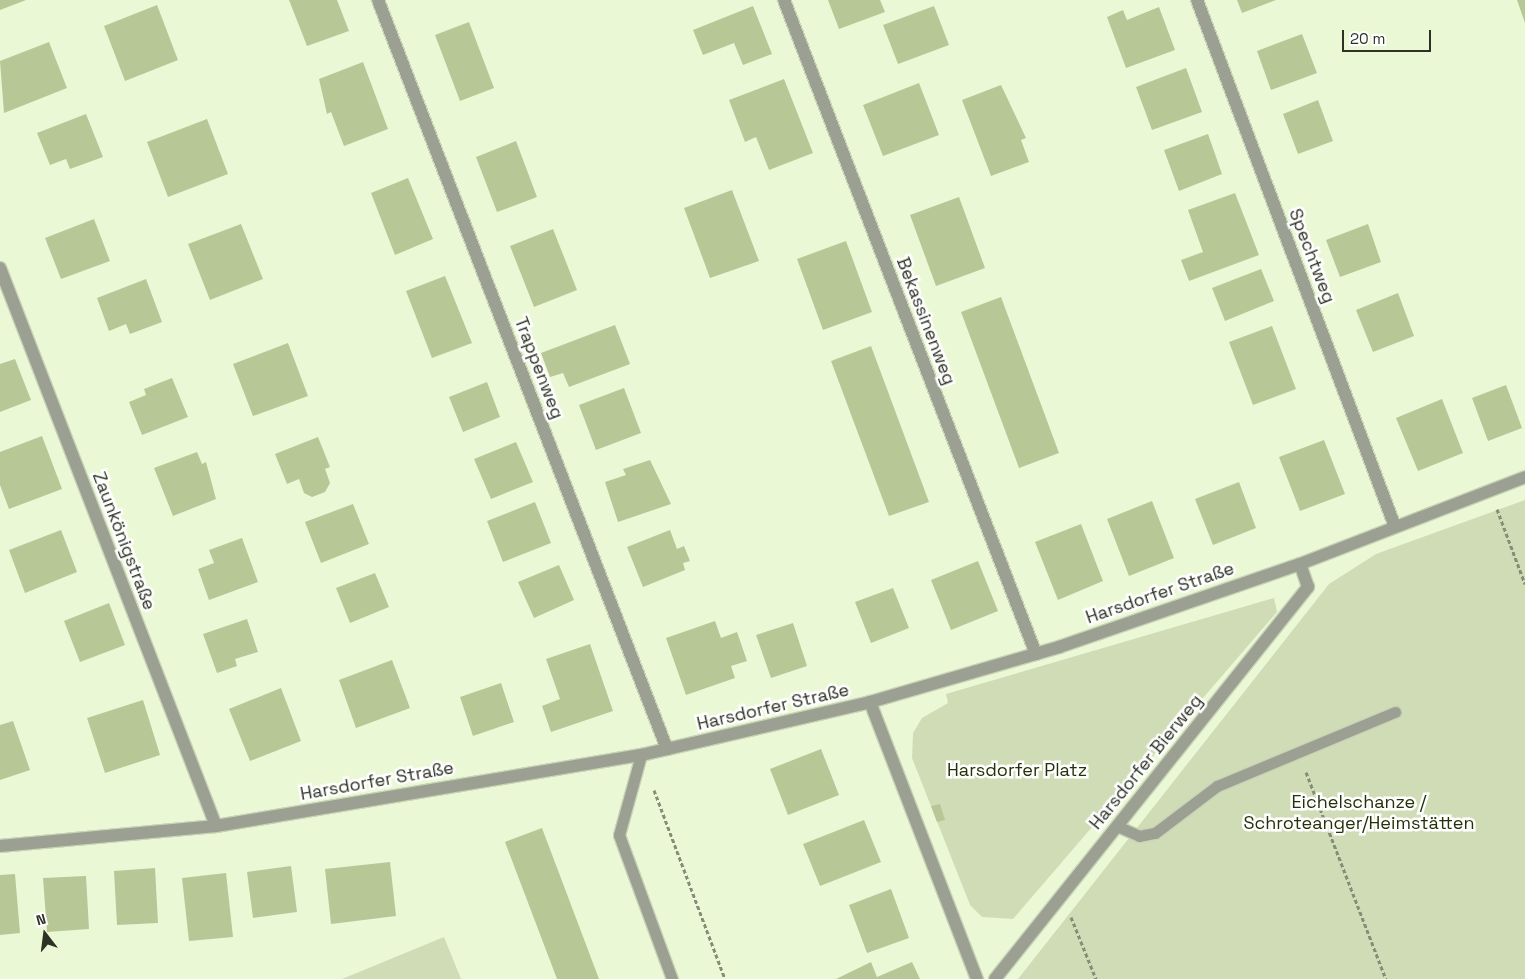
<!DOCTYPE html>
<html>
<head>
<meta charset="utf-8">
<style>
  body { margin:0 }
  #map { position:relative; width:1525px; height:979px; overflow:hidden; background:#ebf8d6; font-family:"Space Grotesk",sans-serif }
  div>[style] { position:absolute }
  .green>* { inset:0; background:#cfdcb6 }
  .building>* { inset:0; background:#b7c896 }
  .path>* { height:3px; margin-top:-1.5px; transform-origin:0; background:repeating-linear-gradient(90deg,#858d77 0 4px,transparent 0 6.5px) }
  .roads { filter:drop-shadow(1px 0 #c9d4b6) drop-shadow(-1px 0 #c9d4b6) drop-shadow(0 1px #c9d4b6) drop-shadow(0 -1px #c9d4b6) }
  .service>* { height:11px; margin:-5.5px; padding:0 5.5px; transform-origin:5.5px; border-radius:5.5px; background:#9ba092 }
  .minor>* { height:12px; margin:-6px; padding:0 6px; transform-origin:6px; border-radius:6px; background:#9ba092 }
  span { translate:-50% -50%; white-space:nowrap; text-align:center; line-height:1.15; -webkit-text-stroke:5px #fff; paint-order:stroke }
  .street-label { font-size:18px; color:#2d3225 }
  .park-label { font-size:18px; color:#26310a }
  .north { position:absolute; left:20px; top:909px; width:50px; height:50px; -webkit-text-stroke:4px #fff; paint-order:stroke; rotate:345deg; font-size:14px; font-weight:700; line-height:20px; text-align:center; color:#2d3225 }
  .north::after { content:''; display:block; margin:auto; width:18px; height:22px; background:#2d3225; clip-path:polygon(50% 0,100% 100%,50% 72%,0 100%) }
  .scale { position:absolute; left:1342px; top:30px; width:89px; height:22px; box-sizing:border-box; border:2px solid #2d3225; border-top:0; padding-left:6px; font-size:15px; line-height:18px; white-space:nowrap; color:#2d3225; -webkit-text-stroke:4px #fff; paint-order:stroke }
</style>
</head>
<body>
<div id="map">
  <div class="green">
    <i style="clip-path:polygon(1525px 500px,1525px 979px,1018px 979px,1329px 584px,1376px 554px)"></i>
    <i style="clip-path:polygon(1274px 598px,1277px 612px,1013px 919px,982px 917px,970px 905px,912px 758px,913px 733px,922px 718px,948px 703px,946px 694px)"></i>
    <i style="clip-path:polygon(444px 937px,461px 979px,342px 979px)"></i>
  </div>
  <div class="building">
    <i style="clip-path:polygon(0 0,26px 0,0 10px)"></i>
    <i style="clip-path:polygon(289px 0,337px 0,349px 31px,307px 46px)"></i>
    <i style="clip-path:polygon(828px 0,880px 0,885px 12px,839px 29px)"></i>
    <i style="clip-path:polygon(1237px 0,1276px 0,1242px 13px)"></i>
    <i style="clip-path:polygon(1517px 0,1525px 0,1525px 23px)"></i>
    <i style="clip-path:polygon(157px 5px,178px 60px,125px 81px,104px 26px)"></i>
    <i style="clip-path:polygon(753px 6px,772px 54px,743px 65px,734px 43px,703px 55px,693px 30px)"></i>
    <i style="clip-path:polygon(934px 6px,949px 45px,898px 64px,883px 25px)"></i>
    <i style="clip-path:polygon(1159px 7px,1175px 50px,1126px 68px,1107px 17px,1123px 10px,1127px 20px)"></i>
    <i style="clip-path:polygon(469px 22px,494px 88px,460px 101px,435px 35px)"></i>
    <i style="clip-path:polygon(1302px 34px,1317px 73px,1271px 90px,1257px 51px)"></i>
    <i style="clip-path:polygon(49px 42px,67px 88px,4px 113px,0 61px)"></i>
    <i style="clip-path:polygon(363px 62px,388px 129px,344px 146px,331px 112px,327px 114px,319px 79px)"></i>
    <i style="clip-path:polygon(1186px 68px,1202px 112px,1152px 130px,1136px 87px)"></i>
    <i style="clip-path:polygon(784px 79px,813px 153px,769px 170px,756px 137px,745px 142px,729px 100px)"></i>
    <i style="clip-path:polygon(919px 83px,939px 135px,883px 156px,863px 105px)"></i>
    <i style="clip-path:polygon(1001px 85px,1026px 138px,1021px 140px,1029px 162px,991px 176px,962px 100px)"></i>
    <i style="clip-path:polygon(1318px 100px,1333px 141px,1298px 154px,1283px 114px)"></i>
    <i style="clip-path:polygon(86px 114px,103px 157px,70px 169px,66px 159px,50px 165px,37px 133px)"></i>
    <i style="clip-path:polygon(207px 119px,228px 174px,168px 197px,147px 142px)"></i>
    <i style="clip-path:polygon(1208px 134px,1222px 174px,1179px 191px,1164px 150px)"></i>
    <i style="clip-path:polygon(516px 141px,537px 197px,497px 212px,476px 157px)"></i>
    <i style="clip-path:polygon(408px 178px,433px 239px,395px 255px,371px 193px)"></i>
    <i style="clip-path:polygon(732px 190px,759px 261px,710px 278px,684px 208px)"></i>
    <i style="clip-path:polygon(1235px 193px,1259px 255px,1189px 281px,1181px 260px,1203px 252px,1188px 210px)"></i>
    <i style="clip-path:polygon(959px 197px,985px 268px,936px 286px,910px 215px)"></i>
    <i style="clip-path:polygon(94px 219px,110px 261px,61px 279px,45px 238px)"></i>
    <i style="clip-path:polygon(241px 224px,263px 279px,210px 300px,188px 244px)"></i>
    <i style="clip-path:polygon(1368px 224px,1381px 262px,1340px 277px,1326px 240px)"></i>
    <i style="clip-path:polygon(553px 229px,577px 290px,534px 307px,510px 246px)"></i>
    <i style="clip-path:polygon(846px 241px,872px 312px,823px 330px,797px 259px)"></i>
    <i style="clip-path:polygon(1261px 269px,1274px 301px,1225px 321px,1212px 288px)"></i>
    <i style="clip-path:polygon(445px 276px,472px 343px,432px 358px,406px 291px)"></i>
    <i style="clip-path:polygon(146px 279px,162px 322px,130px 334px,126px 324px,109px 331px,97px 298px)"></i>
    <i style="clip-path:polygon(1398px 293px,1414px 336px,1373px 352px,1356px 310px)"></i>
    <i style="clip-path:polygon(1001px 297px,1059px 453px,1019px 468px,961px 312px)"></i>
    <i style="clip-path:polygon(615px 325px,630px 364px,569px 387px,563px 373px,550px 377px,541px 353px)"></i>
    <i style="clip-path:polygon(1272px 326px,1296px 389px,1253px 405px,1229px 342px)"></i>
    <i style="clip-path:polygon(288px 343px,308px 396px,253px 416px,233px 364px)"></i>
    <i style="clip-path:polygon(871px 346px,929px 502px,889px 516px,831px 361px)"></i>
    <i style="clip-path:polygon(15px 359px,31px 400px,0 412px,0 364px)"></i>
    <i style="clip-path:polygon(172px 378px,188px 417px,142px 435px,129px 402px,146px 395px,144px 389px)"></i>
    <i style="clip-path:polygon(487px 382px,500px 417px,463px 432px,449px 397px)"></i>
    <i style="clip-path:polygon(1506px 385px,1522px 428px,1488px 441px,1472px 398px)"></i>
    <i style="clip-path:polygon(624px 388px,641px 433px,596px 450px,579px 405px)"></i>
    <i style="clip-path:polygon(1442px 399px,1463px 453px,1418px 471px,1396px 418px)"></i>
    <i style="clip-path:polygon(42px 436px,62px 489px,9px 509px,0 485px,0 452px)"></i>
    <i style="clip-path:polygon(318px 437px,330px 467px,325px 469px,330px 483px,325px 492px,312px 497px,304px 493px,299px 479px,287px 484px,275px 454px)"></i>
    <i style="clip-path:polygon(1324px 440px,1345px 494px,1300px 511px,1279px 457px)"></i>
    <i style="clip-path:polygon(516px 442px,533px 482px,491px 499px,474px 459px)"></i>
    <i style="clip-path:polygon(197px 452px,202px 464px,206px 462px,216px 499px,173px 516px,154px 468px)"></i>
    <i style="clip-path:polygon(650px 460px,671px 504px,618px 522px,605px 482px,626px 475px,623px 469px)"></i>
    <i style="clip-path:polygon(1239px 482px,1256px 528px,1213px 545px,1195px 499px)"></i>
    <i style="clip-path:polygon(1152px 501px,1174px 558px,1129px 576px,1107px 519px)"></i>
    <i style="clip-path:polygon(535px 502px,551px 543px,503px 562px,487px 521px)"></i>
    <i style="clip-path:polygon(353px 504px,369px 544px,321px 563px,305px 522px)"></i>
    <i style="clip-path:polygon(1081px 524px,1103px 581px,1058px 600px,1035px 542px)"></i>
    <i style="clip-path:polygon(61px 530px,77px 572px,25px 593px,9px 550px)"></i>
    <i style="clip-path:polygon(670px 530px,677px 549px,684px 546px,690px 561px,683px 563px,685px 570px,643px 587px,627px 547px)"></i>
    <i style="clip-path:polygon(242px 538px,258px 582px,209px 600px,198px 569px,214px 563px,209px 550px)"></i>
    <i style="clip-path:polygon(978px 561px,998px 611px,951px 630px,931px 580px)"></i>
    <i style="clip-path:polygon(559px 565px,574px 600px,534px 618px,518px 582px)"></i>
    <i style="clip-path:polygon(375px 573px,389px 607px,350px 623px,336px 588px)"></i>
    <i style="clip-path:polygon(893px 588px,909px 628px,871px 643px,855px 602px)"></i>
    <i style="clip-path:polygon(109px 603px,125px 645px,80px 662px,64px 621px)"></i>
    <i style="clip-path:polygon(247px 619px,258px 652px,235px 659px,237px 666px,217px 673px,203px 634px)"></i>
    <i style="clip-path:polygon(715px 621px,721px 638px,737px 632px,747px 661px,731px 666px,735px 678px,686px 695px,666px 638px)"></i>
    <i style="clip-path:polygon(793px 623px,807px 666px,771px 678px,756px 635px)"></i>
    <i style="clip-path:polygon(590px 644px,613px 711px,551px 732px,542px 706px,560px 699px,546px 659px)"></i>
    <i style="clip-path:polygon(392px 660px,410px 708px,356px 728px,339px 680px)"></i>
    <i style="clip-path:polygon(501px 683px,514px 722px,473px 736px,460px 697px)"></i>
    <i style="clip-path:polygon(281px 688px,301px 741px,250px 761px,229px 709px)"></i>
    <i style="clip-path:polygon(143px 700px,160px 755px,105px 773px,87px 718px)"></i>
    <i style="clip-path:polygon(13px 721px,30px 770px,0 780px,0 725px)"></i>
    <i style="clip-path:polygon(821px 749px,839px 795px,788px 815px,770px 769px)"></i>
    <i style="clip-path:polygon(940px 804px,945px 820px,937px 822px,931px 806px)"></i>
    <i style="clip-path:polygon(864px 820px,881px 862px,820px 886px,803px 844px)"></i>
    <i style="clip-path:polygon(542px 828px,599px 979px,557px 979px,505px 842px)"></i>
    <i style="clip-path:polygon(390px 862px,396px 916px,331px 924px,325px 869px)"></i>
    <i style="clip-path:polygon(291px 866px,297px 912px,253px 918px,247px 872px)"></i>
    <i style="clip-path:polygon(155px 868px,158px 923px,117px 925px,114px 871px)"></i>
    <i style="clip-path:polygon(226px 873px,233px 937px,189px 941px,182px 878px)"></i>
    <i style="clip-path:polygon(15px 874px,20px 933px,0 935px,0 875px)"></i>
    <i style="clip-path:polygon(86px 876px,89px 929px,47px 932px,43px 878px)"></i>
    <i style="clip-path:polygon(891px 889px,909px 938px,867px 953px,849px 905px)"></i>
    <i style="clip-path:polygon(871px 962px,877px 977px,912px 962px,920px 979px,836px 979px)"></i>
  </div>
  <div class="path">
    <i style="left:1497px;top:509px;width:80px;rotate:69.5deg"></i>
    <i style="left:1306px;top:772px;width:222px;rotate:68.9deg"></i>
    <i style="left:654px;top:790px;width:202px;rotate:69.4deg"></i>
    <i style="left:1071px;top:917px;width:67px;rotate:68deg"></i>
  </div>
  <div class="roads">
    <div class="service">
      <i style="left:641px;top:755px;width:83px;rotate:105.4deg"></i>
      <i style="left:619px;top:835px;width:153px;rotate:69.8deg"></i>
      <i style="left:1117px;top:826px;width:24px;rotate:24deg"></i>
      <i style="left:1139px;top:836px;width:16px;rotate:-11deg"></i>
      <i style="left:1155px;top:833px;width:78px;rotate:-37.2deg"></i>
      <i style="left:1217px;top:786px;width:193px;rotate:-22.6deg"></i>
    </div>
    <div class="minor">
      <i style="left:378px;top:0;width:803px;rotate:68.9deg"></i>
      <i style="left:784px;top:0;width:701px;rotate:68.93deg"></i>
      <i style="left:1197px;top:0;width:560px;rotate:69.4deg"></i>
      <i style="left:0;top:268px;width:598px;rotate:68.84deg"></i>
      <i style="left:870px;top:702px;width:297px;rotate:68.9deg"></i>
      <i style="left:0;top:846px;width:217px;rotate:-5.3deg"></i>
      <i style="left:216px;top:826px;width:431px;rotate:-9.5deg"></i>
      <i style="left:641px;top:755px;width:235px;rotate:-13deg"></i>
      <i style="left:870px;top:702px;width:197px;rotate:-16.2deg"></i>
      <i style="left:1059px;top:647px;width:255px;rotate:-19deg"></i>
      <i style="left:1300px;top:564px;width:241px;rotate:-21.1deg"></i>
      <i style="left:995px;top:979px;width:502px;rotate:-51.39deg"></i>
      <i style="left:1308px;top:587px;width:24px;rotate:-109deg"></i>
    </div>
  </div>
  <div class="street-label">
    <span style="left:1312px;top:256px;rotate:69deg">Spechtweg</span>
    <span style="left:926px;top:321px;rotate:69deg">Bekassinenweg</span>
    <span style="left:539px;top:368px;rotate:69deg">Trappenweg</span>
    <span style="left:124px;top:541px;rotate:69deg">Zaunkönigstraße</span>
    <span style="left:1160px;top:593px;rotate:-19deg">Harsdorfer Straße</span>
    <span style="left:773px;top:707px;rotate:-13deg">Harsdorfer Straße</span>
    <span style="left:1146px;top:762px;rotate:-51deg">Harsdorfer Bierweg</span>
    <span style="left:377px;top:781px;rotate:-10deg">Harsdorfer Straße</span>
  </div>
  <div class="park-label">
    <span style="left:1017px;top:770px">Harsdorfer Platz</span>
    <span style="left:1359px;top:813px">Eichelschanze /<br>Schroteanger/Heimstätten</span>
  </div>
  <div class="north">N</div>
  <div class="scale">20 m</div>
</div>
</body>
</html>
